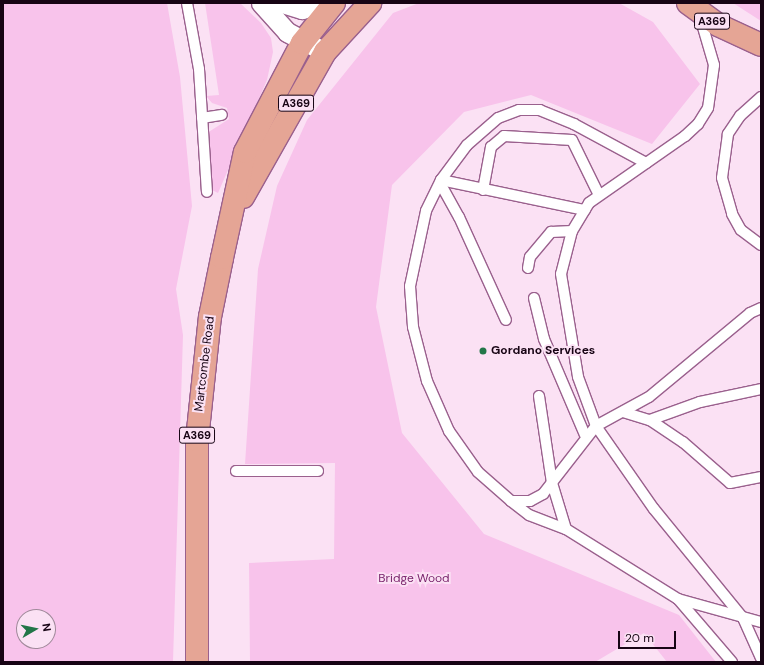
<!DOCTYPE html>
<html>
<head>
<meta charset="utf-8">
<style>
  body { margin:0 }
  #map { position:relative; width:764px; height:665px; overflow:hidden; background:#fbe1f4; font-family:"DM Sans",sans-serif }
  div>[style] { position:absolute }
  .green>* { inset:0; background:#f8c3eb }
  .roads { filter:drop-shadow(1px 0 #9a608d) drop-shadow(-1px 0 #9a608d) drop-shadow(0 1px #9a608d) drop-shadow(0 -1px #9a608d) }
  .service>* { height:10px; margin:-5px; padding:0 5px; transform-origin:5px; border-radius:5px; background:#fff }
  .minor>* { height:19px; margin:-9.5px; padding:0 9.5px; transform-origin:9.5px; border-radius:9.5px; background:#fff }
  .primary>* { height:22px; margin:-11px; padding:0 11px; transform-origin:11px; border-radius:11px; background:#e5a595 }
  .dots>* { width:11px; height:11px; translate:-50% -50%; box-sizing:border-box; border:2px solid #fbe1f4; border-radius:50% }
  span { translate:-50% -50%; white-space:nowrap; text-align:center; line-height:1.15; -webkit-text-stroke:4px #fbe1f4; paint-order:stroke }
  .shield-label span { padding:1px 3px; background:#fbe1f4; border:1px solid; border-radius:3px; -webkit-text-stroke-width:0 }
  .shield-label { font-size:11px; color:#170414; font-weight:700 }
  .poi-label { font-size:12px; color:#170414; font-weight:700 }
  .left { translate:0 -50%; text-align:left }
  .street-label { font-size:12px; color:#170414 }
  .park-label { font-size:12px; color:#751e68 }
  .frame { position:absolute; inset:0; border:4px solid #170414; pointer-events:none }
  .north { position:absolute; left:16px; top:609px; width:40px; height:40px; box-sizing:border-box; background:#fbe1f4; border:1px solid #a0899a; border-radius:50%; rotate:81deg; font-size:11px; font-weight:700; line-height:16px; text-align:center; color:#170414 }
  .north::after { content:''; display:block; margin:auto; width:14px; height:18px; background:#227648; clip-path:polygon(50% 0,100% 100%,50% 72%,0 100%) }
  .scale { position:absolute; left:618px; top:631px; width:58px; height:18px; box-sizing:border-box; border:2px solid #170414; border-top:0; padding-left:5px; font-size:12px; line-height:14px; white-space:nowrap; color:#170414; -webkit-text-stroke:3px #fbe1f4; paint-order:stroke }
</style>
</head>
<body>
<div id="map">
  <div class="green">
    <i style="clip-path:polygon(evenodd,3px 3px,167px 3px,180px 77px,192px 206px,176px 289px,183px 335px,173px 662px,3px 662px,3px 3px,24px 617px,48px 617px,48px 641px,24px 641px,24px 617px)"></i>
    <i style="clip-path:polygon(205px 3px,240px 3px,261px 23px,271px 38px,273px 52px,267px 80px,218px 193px,212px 190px,207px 133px,229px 119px,227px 108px,212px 103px,206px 96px,219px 95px)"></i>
    <i style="clip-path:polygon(419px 3px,619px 3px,653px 22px,700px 84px,652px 144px,531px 95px,464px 112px,392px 185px,376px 307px,402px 433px,484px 534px,679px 615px,716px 662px,667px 662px,644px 633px,595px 662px,250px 662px,249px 563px,334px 559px,335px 463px,245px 464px,258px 269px,277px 186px,307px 120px,393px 13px)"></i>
    <i style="clip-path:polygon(732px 3px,761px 3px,761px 21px,733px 3px)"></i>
  </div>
  <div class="roads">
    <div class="service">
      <i style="left:187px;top:3px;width:67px;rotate:79.7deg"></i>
      <i style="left:199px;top:69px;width:123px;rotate:86.3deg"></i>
      <i style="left:700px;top:17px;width:50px;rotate:73.7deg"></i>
      <i style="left:714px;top:65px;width:43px;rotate:97.9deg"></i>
      <i style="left:708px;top:108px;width:19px;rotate:122deg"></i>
      <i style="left:698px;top:124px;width:18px;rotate:137deg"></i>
      <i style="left:685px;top:136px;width:117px;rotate:145.1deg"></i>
      <i style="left:589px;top:203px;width:33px;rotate:121deg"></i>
      <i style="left:572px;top:231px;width:44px;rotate:104.3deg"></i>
      <i style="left:561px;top:274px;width:104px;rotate:80.6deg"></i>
      <i style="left:578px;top:377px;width:52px;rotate:69.8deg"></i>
      <i style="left:596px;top:426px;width:101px;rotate:55.1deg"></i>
      <i style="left:654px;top:509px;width:141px;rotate:50.8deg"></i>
      <i style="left:743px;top:618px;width:44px;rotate:65.8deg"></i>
      <i style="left:761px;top:97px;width:28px;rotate:138deg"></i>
      <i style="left:740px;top:116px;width:22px;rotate:124deg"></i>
      <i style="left:728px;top:134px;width:44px;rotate:97.8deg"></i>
      <i style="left:722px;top:178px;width:37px;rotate:74deg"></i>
      <i style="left:732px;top:214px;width:18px;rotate:61deg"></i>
      <i style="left:741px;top:230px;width:25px;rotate:37deg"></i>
      <i style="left:202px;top:118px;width:20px;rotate:-9deg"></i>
      <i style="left:646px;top:163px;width:82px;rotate:-151.6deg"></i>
      <i style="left:574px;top:124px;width:37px;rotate:-158deg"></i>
      <i style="left:540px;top:110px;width:21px;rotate:180deg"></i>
      <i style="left:519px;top:110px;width:22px;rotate:159deg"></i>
      <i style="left:498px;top:118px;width:41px;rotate:138.9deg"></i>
      <i style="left:467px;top:145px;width:44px;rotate:126.6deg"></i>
      <i style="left:441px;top:180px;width:34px;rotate:116deg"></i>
      <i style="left:426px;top:211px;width:77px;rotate:102deg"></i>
      <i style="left:410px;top:286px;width:41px;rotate:85.8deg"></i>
      <i style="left:413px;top:327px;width:56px;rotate:75.5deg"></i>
      <i style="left:427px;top:381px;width:55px;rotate:66.3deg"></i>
      <i style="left:449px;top:431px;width:50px;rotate:54.7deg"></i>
      <i style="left:478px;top:472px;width:44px;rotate:41.3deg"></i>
      <i style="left:511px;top:501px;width:23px;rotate:38deg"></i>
      <i style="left:529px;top:515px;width:40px;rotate:21deg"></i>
      <i style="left:566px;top:529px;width:132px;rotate:32deg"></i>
      <i style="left:678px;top:599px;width:86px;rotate:15.5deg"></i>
      <i style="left:441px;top:180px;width:147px;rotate:11.8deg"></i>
      <i style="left:440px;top:183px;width:39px;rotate:61deg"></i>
      <i style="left:459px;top:217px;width:113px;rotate:65.5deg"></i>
      <i style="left:483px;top:190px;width:44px;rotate:-79.5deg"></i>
      <i style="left:491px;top:147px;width:17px;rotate:-40deg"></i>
      <i style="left:504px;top:136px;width:68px;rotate:3.4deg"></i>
      <i style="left:572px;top:140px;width:61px;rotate:63.9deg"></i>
      <i style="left:528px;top:268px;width:11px;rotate:-80deg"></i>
      <i style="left:530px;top:257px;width:33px;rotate:-50deg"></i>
      <i style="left:551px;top:232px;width:21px;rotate:-3deg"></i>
      <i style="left:534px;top:298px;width:42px;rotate:76.3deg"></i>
      <i style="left:544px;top:339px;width:104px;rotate:66.9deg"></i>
      <i style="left:539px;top:396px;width:88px;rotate:81.5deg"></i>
      <i style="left:552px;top:483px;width:48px;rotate:73.1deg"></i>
      <i style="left:623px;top:412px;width:28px;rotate:17deg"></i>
      <i style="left:650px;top:420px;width:53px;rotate:-19.8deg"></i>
      <i style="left:700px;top:402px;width:62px;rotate:-12deg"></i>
      <i style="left:650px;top:420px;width:40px;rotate:34deg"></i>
      <i style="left:683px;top:442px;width:62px;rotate:41.1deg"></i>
      <i style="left:730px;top:483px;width:32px;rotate:-11deg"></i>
      <i style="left:236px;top:471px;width:82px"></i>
      <i style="left:511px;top:501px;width:19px"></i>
      <i style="left:530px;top:501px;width:15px;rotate:-28deg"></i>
      <i style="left:543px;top:494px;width:86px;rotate:-52.1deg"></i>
      <i style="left:596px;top:426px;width:60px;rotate:-28.7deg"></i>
      <i style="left:649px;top:397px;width:131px;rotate:-39.7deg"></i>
      <i style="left:750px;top:313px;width:12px;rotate:-24deg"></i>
      <i style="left:678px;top:599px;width:83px;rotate:49.4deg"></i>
    </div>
    <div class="minor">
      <i style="left:261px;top:3px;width:39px;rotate:48deg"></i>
      <i style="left:287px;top:32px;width:43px;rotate:27.8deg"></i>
      <i style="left:282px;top:3px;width:21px;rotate:17deg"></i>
      <i style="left:302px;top:9px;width:19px;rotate:-18deg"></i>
    </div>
    <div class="primary">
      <i style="left:688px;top:3px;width:37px;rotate:36deg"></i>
      <i style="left:718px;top:25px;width:47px;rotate:24.9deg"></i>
      <i style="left:243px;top:197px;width:167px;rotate:-60.5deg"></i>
      <i style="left:325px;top:52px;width:67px;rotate:-47.4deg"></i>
      <i style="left:197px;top:662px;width:222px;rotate:-90deg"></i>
      <i style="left:197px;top:440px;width:124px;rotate:-84deg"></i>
      <i style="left:210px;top:317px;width:60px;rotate:-78.5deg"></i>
      <i style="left:222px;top:258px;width:108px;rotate:-77.8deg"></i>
      <i style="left:245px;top:152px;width:123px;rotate:-62.4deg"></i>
      <i style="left:302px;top:43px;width:51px;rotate:-51.3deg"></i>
    </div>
  </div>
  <div class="dots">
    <i style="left:483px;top:351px;background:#227648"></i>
  </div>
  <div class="shield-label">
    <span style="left:712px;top:21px">A369</span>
    <span style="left:296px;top:103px">A369</span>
    <span style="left:197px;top:435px">A369</span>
  </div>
  <div class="poi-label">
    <span class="left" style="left:491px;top:351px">Gordano Services</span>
  </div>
  <div class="street-label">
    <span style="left:205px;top:364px;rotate:-83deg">Martcombe Road</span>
  </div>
  <div class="park-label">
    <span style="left:414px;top:579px">Bridge Wood</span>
  </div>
  <div class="frame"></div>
  <div class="north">N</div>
  <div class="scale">20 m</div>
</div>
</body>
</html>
